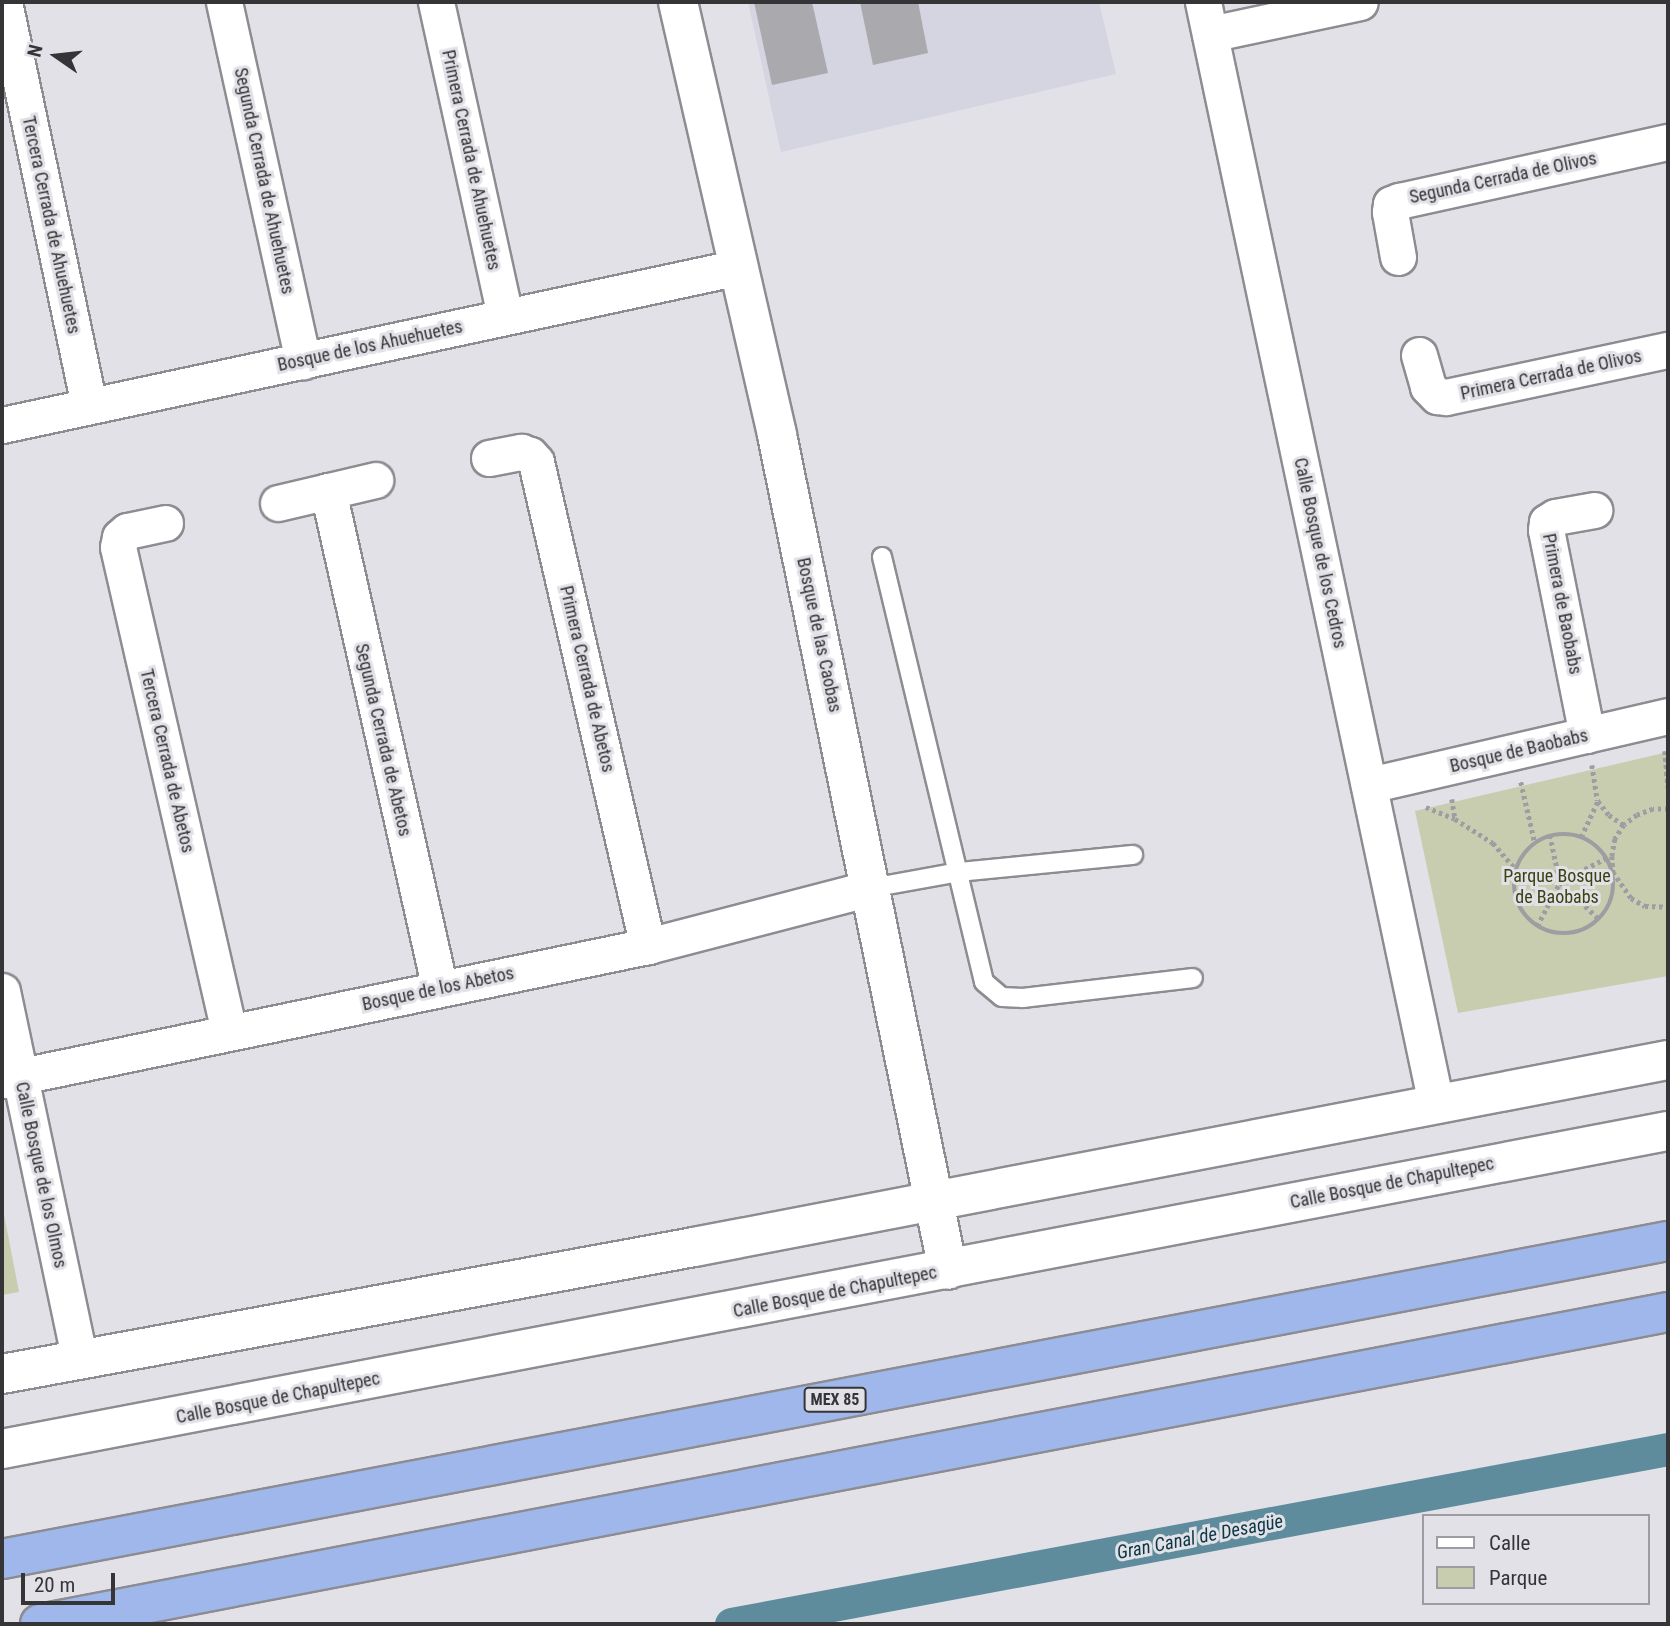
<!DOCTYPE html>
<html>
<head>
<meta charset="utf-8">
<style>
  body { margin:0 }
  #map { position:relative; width:1670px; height:1626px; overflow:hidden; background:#e1e1e7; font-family:"Roboto Condensed",sans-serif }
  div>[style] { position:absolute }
  .built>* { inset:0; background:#d5d5e2 }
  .green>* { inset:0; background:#c9cdaf }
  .canal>* { height:33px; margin:-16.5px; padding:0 16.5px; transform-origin:16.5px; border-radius:16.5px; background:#5e8c9c }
  .building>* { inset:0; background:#a9a9ae }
  .path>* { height:4.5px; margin-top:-2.25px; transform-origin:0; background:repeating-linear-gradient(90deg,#9d9da2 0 3.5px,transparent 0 7px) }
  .path>.ring { margin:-2.25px; padding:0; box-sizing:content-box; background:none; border:4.5px solid #9d9da2; border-radius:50% }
  .roads { filter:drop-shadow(2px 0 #8c8c91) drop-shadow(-2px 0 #8c8c91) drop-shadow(0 2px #8c8c91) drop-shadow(0 -2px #8c8c91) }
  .service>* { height:18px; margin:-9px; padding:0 9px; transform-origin:9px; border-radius:9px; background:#fff }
  .minor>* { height:35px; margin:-17.5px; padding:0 17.5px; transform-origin:17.5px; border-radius:17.5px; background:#fff }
  .tertiary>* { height:38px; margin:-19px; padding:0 19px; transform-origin:19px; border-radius:19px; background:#fff }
  .secondary>* { height:38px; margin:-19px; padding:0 19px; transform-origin:19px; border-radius:19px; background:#fff }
  .trunk>* { height:38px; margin:-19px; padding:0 19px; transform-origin:19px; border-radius:19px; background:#a0b7ec }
  span { translate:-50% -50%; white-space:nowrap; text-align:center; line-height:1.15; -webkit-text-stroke:6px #e1e1e7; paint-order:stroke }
  .shield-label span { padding:2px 5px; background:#e1e1e7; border:2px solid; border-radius:5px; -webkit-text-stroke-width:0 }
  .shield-label { font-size:16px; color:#353537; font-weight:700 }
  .street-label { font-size:18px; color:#353537 }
  .park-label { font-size:18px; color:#3c4010 }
  .water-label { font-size:19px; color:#0a3744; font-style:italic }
  .frame { position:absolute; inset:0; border:4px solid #353537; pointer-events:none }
  .legend { position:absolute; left:1422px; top:1514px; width:228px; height:91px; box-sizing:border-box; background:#e1e1e7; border:2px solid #9c9ca1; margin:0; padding:9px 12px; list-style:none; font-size:21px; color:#353537 }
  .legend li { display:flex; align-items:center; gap:14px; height:35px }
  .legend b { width:35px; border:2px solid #9c9ca1 }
  .north { position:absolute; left:21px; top:21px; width:70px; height:70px; -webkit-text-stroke:5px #e1e1e7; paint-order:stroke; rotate:284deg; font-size:19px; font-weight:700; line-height:28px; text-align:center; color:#353537 }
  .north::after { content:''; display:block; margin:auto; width:24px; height:32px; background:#353537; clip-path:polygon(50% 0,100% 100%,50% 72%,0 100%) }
  .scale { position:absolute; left:21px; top:1573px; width:94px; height:32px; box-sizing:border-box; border:4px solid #353537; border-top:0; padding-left:9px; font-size:21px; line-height:24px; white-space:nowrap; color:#353537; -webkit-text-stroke:5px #e1e1e7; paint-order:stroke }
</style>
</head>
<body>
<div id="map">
  <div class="built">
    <i style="clip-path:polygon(748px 2px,1099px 2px,1116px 74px,781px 152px)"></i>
  </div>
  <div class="green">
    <i style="clip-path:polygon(1668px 752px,1668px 976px,1458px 1013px,1415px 811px)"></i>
    <i style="clip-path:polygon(2px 1204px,19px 1292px,2px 1295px)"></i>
  </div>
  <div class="canal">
    <i style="left:731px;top:1624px;width:953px;rotate:-10.58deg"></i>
  </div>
  <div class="building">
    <i style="clip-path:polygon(754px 2px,812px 2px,828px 73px,772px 85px)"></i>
    <i style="clip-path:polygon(860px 2px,918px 2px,928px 53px,873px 65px)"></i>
  </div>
  <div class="path">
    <i style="left:1665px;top:751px;width:37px;rotate:85deg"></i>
    <i style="left:1592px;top:765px;width:36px;rotate:81deg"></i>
    <i style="left:1598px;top:801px;width:18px;rotate:52deg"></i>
    <i style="left:1609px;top:815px;width:18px;rotate:34deg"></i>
    <i style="left:1521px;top:782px;width:63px;rotate:77.1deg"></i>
    <i style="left:1452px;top:799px;width:19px;rotate:81deg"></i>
    <i style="left:1426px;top:807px;width:31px;rotate:22deg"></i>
    <i style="left:1455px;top:819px;width:45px;rotate:32.3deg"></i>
    <i style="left:1493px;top:843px;width:35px;rotate:49deg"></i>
    <i style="left:1668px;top:809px;width:15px;rotate:180deg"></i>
    <i style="left:1653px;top:809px;width:17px;rotate:159deg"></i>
    <i style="left:1637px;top:815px;width:16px;rotate:142deg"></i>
    <i style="left:1624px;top:825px;width:17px;rotate:123deg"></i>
    <i style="left:1615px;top:839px;width:17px;rotate:100deg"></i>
    <i style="left:1612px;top:856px;width:16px;rotate:86deg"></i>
    <i style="left:1613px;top:872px;width:32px;rotate:55deg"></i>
    <i style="left:1631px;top:898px;width:16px;rotate:30deg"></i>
    <i style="left:1645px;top:906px;width:23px;rotate:2deg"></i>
    <i class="ring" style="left:1514px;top:834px;width:95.5px;height:95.5px"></i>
    <i style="left:1550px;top:835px;width:48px;rotate:78deg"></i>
    <i style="left:1560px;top:882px;width:54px;rotate:43.5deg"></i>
    <i style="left:1581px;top:837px;width:40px;rotate:-65deg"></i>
    <i style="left:1515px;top:878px;width:45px;rotate:5.1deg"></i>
    <i style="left:1560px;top:882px;width:54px;rotate:-27.5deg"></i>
    <i style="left:1537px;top:926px;width:50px;rotate:-62.4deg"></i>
  </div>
  <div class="roads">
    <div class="service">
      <i style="left:882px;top:557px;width:437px;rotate:76.5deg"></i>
      <i style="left:984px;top:982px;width:23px;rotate:40deg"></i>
      <i style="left:1002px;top:997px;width:21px;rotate:3deg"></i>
      <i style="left:1023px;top:998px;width:171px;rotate:-6.7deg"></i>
      <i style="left:871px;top:888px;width:89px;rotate:-10.3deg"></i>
      <i style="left:959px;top:872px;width:175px;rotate:-5.6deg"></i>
    </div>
    <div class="minor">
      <i style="left:4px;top:2px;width:413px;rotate:78.1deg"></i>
      <i style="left:224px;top:2px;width:368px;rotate:77.6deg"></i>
      <i style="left:436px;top:2px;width:322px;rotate:77.6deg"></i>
      <i style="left:1203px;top:2px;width:1126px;rotate:78.06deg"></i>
      <i style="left:1210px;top:34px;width:153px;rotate:-12deg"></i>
      <i style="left:1398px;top:257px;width:46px;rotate:-100.1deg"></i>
      <i style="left:1390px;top:212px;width:8px;rotate:-83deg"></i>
      <i style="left:1391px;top:204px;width:9px;rotate:-21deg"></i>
      <i style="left:1399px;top:201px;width:275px;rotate:-12.4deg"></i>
      <i style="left:1419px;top:355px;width:33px;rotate:74deg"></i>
      <i style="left:1428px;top:387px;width:13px;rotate:45deg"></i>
      <i style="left:1437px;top:396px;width:9px;rotate:6deg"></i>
      <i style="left:1446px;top:397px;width:227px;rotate:-12deg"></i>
      <i style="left:2px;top:425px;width:754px;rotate:-12.1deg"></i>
      <i style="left:489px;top:458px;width:33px;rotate:-11deg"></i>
      <i style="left:521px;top:452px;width:9px;rotate:18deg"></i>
      <i style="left:530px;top:455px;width:9px;rotate:49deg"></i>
      <i style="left:536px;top:462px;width:497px;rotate:77deg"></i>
      <i style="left:328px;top:491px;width:510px;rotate:77.33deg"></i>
      <i style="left:278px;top:503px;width:100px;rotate:-13.3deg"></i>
      <i style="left:165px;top:523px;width:39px;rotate:168deg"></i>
      <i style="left:127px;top:531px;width:9px;rotate:139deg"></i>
      <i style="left:120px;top:537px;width:10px;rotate:101deg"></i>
      <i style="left:118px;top:547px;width:498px;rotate:77.1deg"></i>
      <i style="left:1587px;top:735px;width:209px;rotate:-101.3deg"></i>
      <i style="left:1546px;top:530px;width:8px;rotate:-83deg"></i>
      <i style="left:1547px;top:522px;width:9px;rotate:-32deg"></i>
      <i style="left:1555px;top:517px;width:40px;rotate:-10deg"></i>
      <i style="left:1369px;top:785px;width:307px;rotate:-13deg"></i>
      <i style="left:2px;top:991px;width:377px;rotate:78.1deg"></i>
      <i style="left:2px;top:1080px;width:660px;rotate:-11.72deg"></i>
      <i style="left:648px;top:946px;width:230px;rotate:-14.6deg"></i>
    </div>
    <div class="tertiary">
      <i style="left:678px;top:2px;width:444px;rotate:77.1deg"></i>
      <i style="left:777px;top:435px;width:852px;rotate:78.43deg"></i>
    </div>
    <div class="secondary">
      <i style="left:2px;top:1374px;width:704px;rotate:-10.4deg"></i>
      <i style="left:694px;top:1247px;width:992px;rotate:-10.87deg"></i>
      <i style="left:2px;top:1449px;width:1696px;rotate:-10.81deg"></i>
    </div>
    <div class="trunk">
      <i style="left:2px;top:1559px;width:1696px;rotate:-10.81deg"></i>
      <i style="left:40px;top:1624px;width:1658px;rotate:-10.85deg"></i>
    </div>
  </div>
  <div class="shield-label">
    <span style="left:835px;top:1400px">MEX 85</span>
  </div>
  <div class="street-label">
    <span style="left:471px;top:160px;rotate:78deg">Primera Cerrada de Ahuehuetes</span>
    <span style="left:1503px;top:178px;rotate:-12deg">Segunda Cerrada de Olivos</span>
    <span style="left:264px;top:181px;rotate:78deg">Segunda Cerrada de Ahuehuetes</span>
    <span style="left:51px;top:225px;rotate:78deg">Tercera Cerrada de Ahuehuetes</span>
    <span style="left:370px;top:346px;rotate:-12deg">Bosque de los Ahuehuetes</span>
    <span style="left:1551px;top:375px;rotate:-12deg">Primera Cerrada de Olivos</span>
    <span style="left:1320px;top:553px;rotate:78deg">Calle Bosque de los Cedros</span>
    <span style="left:1562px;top:604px;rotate:79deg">Primera de Baobabs</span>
    <span style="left:819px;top:635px;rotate:78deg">Bosque de las Caobas</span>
    <span style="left:587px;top:679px;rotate:77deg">Primera Cerrada de Abetos</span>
    <span style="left:383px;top:740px;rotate:77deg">Segunda Cerrada de Abetos</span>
    <span style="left:1519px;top:751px;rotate:-13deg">Bosque de Baobabs</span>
    <span style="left:167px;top:761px;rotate:77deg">Tercera Cerrada de Abetos</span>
    <span style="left:438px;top:989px;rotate:-12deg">Bosque de los Abetos</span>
    <span style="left:41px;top:1175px;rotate:78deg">Calle Bosque de los Olmos</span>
    <span style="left:1392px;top:1183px;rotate:-11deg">Calle Bosque de Chapultepec</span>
    <span style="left:835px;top:1292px;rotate:-11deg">Calle Bosque de Chapultepec</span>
    <span style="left:278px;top:1398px;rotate:-11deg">Calle Bosque de Chapultepec</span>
  </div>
  <div class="park-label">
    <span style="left:1557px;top:887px">Parque Bosque<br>de Baobabs</span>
  </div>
  <div class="water-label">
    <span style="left:1200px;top:1537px;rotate:-11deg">Gran Canal de Desagüe</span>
  </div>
  <div class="frame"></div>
  <ul class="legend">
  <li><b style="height:9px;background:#fff"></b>Calle</li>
  <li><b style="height:19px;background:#c9cdaf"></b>Parque</li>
  </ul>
  <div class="north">N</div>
  <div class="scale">20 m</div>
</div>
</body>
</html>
